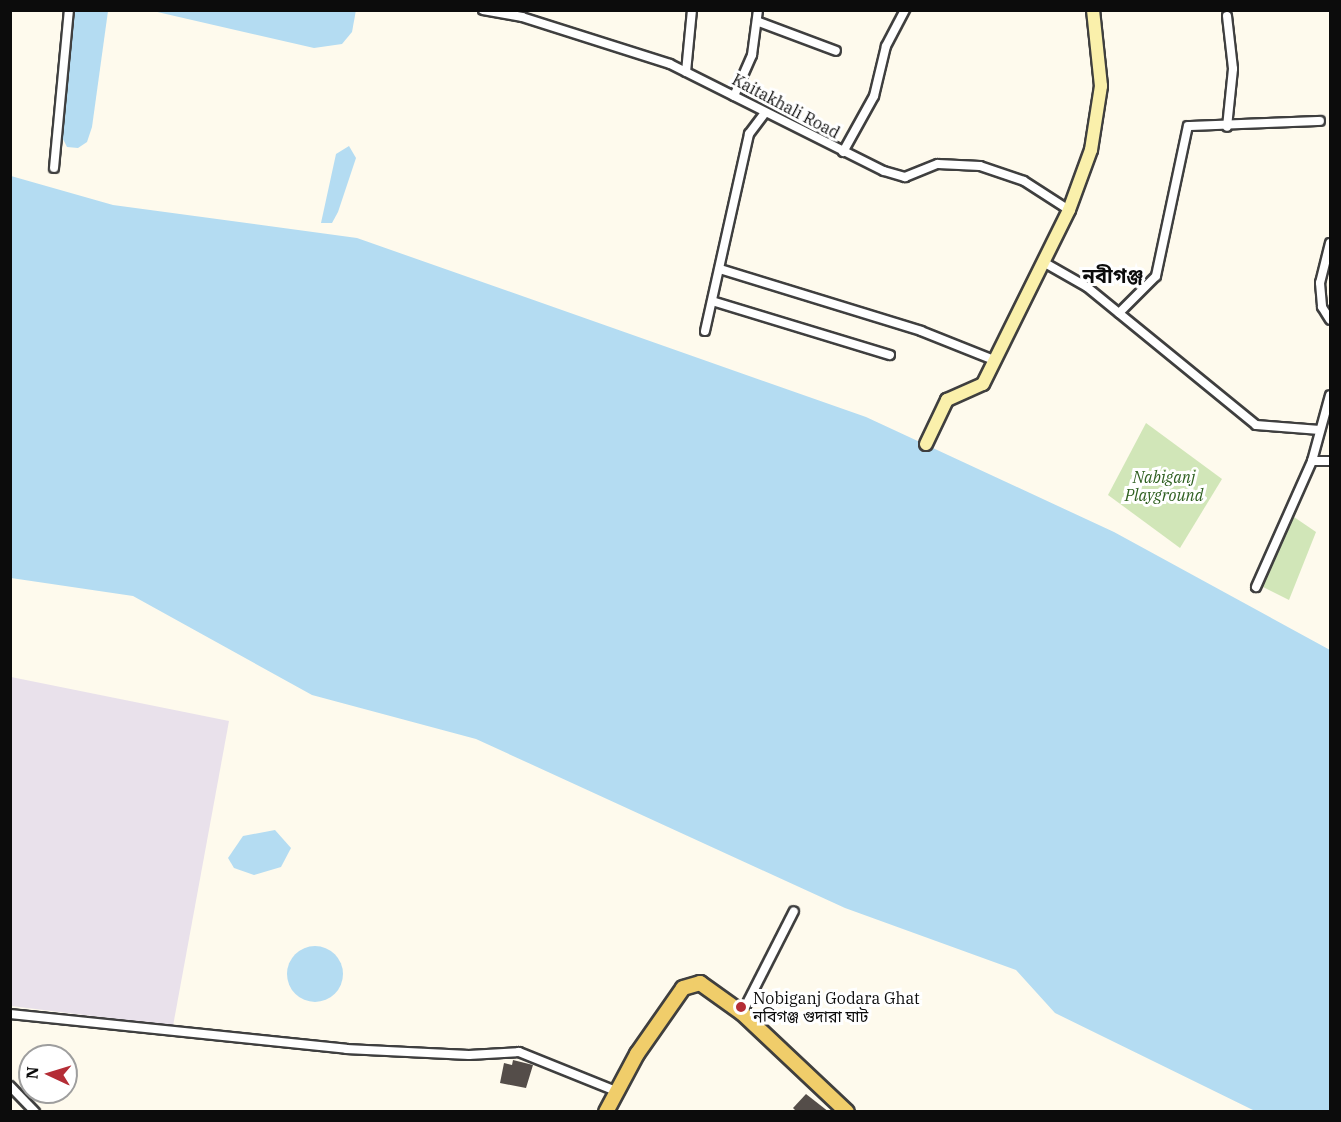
<!DOCTYPE html>
<html>
<head>
<meta charset="utf-8">
<style>
  body { margin:0 }
  #map { position:relative; width:1341px; height:1122px; overflow:hidden; background:#fefaed; font-family:"IBM Plex Serif","Noto Sans Bengali",serif }
  div>[style] { position:absolute }
  .industrial>* { inset:0; background:#e9e1eb }
  .green>* { inset:0; background:#d1e6b8 }
  .water>* { inset:0; background:#b4dcf2 }
  .round { border-radius:50% }
  .building>* { inset:0; background:#544d49 }
  .roads { filter:drop-shadow(2px 0 #3f3f3f) drop-shadow(-2px 0 #3f3f3f) drop-shadow(0 2px #3f3f3f) drop-shadow(0 -2px #3f3f3f) }
  .street>* { height:8px; margin:-4px; padding:0 4px; transform-origin:4px; border-radius:4px; background:#fff }
  .secondary>* { height:12px; margin:-6px; padding:0 6px; transform-origin:6px; border-radius:6px; background:#faf0ab }
  .primary>* { height:14px; margin:-7px; padding:0 7px; transform-origin:7px; border-radius:7px; background:#f0cd6a }
  .dots>* { width:16px; height:16px; translate:-50% -50%; box-sizing:border-box; border:3px solid #fff; border-radius:50% }
  span { translate:-50% -50%; white-space:nowrap; text-align:center; line-height:1.15; -webkit-text-stroke:6px #fff; paint-order:stroke }
  .street-label { font-size:16px; color:#0c0c0c }
  .park-label { font-size:16px; color:#2f6021; font-style:italic }
  .poi-label { font-size:16px; color:#0c0c0c }
  .left { translate:0 -50%; text-align:left }
  .quarter-label { font-size:20px; color:#0c0c0c; font-weight:700 }
  .frame { position:absolute; inset:0; border:12px solid #0c0c0c; pointer-events:none }
  .north { position:absolute; left:18px; top:1044px; width:60px; height:60px; box-sizing:border-box; background:#fff; border:2px solid #9e9e9e; border-radius:50%; rotate:274deg; font-size:16px; font-weight:700; line-height:24px; text-align:center; color:#0c0c0c }
  .north::after { content:''; display:block; margin:auto; width:21px; height:27px; background:#b42d36; clip-path:polygon(50% 0,100% 100%,50% 72%,0 100%) }
</style>
</head>
<body>
<div id="map">
  <div class="industrial">
    <i style="clip-path:polygon(11px 677px,229px 721px,173px 1026px,11px 1006px)"></i>
  </div>
  <div class="green">
    <i style="clip-path:polygon(1146px 423px,1222px 479px,1180px 548px,1108px 495px)"></i>
    <i style="clip-path:polygon(1294px 517px,1316px 532px,1289px 600px,1261px 586px)"></i>
  </div>
  <div class="water">
    <i style="clip-path:polygon(356px 10px,352px 32px,342px 44px,314px 48px,153px 11px)"></i>
    <i style="clip-path:polygon(74px 11px,108px 11px,92px 127px,87px 142px,78px 148px,67px 147px,62px 137px)"></i>
    <i style="clip-path:polygon(349px 146px,356px 158px,338px 212px,332px 223px,321px 223px,336px 154px)"></i>
    <i style="clip-path:polygon(11px 176px,113px 205px,357px 238px,866px 417px,1114px 532px,1330px 650px,1330px 1111px,1255px 1111px,1055px 1013px,1016px 970px,845px 908px,476px 739px,312px 695px,133px 596px,11px 578px)"></i>
    <i style="clip-path:polygon(275px 830px,291px 848px,281px 867px,254px 875px,234px 868px,228px 858px,243px 836px)"></i>
    <i class="round" style="left:287px;top:946px;width:56px;height:56px"></i>
  </div>
  <div class="building">
    <i style="clip-path:polygon(513px 1060px,533px 1065px,526px 1088px,500px 1083px,504px 1063px,512px 1065px)"></i>
    <i style="clip-path:polygon(806px 1094px,829px 1112px,797px 1112px,793px 1108px)"></i>
  </div>
  <div class="roads">
    <div class="street">
      <i style="left:483px;top:10px;width:40px;rotate:10deg"></i>
      <i style="left:522px;top:17px;width:155px;rotate:17.6deg"></i>
      <i style="left:670px;top:64px;width:239px;rotate:26.6deg"></i>
      <i style="left:884px;top:171px;width:22px;rotate:16deg"></i>
      <i style="left:905px;top:177px;width:35px;rotate:-22deg"></i>
      <i style="left:938px;top:164px;width:42px;rotate:2.7deg"></i>
      <i style="left:980px;top:166px;width:46px;rotate:18.8deg"></i>
      <i style="left:1024px;top:181px;width:54px;rotate:32.8deg"></i>
      <i style="left:1227px;top:16px;width:53px;rotate:83.5deg"></i>
      <i style="left:1233px;top:69px;width:58px;rotate:95.9deg"></i>
      <i style="left:759px;top:22px;width:82px;rotate:20.6deg"></i>
      <i style="left:686px;top:72px;width:62px;rotate:-84.5deg"></i>
      <i style="left:734px;top:96px;width:45px;rotate:-66.3deg"></i>
      <i style="left:752px;top:55px;width:45px;rotate:-82.4deg"></i>
      <i style="left:843px;top:152px;width:64px;rotate:-61deg"></i>
      <i style="left:874px;top:96px;width:51px;rotate:-76.5deg"></i>
      <i style="left:886px;top:46px;width:41px;rotate:-62.2deg"></i>
      <i style="left:54px;top:168px;width:159px;rotate:-84.6deg"></i>
      <i style="left:1330px;top:243px;width:41px;rotate:104deg"></i>
      <i style="left:1320px;top:283px;width:24px;rotate:85deg"></i>
      <i style="left:1322px;top:307px;width:15px;rotate:58deg"></i>
      <i style="left:1045px;top:263px;width:48px;rotate:29.7deg"></i>
      <i style="left:1087px;top:287px;width:218px;rotate:39.2deg"></i>
      <i style="left:1256px;top:425px;width:64px;rotate:4.5deg"></i>
      <i style="left:720px;top:269px;width:210px;rotate:17.1deg"></i>
      <i style="left:921px;top:331px;width:79px;rotate:21.7deg"></i>
      <i style="left:712px;top:301px;width:186px;rotate:16.9deg"></i>
      <i style="left:1119px;top:313px;width:52px;rotate:-45deg"></i>
      <i style="left:1156px;top:276px;width:153px;rotate:-78deg"></i>
      <i style="left:1188px;top:126px;width:132px;rotate:-2.2deg"></i>
      <i style="left:705px;top:331px;width:202px;rotate:-77.4deg"></i>
      <i style="left:749px;top:134px;width:26px;rotate:-53deg"></i>
      <i style="left:1312px;top:461px;width:18px"></i>
      <i style="left:1256px;top:587px;width:138px;rotate:-66deg"></i>
      <i style="left:1312px;top:461px;width:68px;rotate:-74.7deg"></i>
      <i style="left:742px;top:1013px;width:114px;rotate:-63deg"></i>
      <i style="left:10px;top:1014px;width:338px;rotate:5.9deg"></i>
      <i style="left:346px;top:1049px;width:123px;rotate:2.8deg"></i>
      <i style="left:469px;top:1055px;width:50px;rotate:-3.4deg"></i>
      <i style="left:519px;top:1052px;width:105px;rotate:21.9deg"></i>
      <i style="left:10px;top:1086px;width:36px;rotate:46deg"></i>
    </div>
    <div class="secondary">
      <i style="left:926px;top:444px;width:49px;rotate:-64.5deg"></i>
      <i style="left:947px;top:400px;width:39px;rotate:-24deg"></i>
      <i style="left:983px;top:384px;width:194px;rotate:-63.7deg"></i>
      <i style="left:1069px;top:210px;width:64px;rotate:-69.9deg"></i>
      <i style="left:1091px;top:150px;width:65px;rotate:-81.1deg"></i>
      <i style="left:1101px;top:86px;width:76px;rotate:-96deg"></i>
    </div>
    <div class="primary">
      <i style="left:606px;top:1112px;width:66px;rotate:-61.9deg"></i>
      <i style="left:637px;top:1054px;width:80px;rotate:-55.1deg"></i>
      <i style="left:683px;top:988px;width:18px;rotate:-16deg"></i>
      <i style="left:700px;top:983px;width:52px;rotate:35.5deg"></i>
      <i style="left:742px;top:1013px;width:144px;rotate:43.3deg"></i>
    </div>
  </div>
  <div class="dots">
    <i style="left:741px;top:1007px;background:#b42d36"></i>
  </div>
  <div class="street-label">
    <span style="left:786px;top:106px;rotate:28deg">Kaitakhali Road</span>
  </div>
  <div class="park-label">
    <span style="left:1164px;top:486px">Nabiganj<br>Playground</span>
  </div>
  <div class="poi-label">
    <span class="left" style="left:753px;top:1007px">Nobiganj Godara Ghat<br>নবিগঞ্জ গুদারা ঘাট</span>
  </div>
  <div class="quarter-label">
    <span style="left:1113px;top:275px">নবীগঞ্জ</span>
  </div>
  <div class="frame"></div>
  <div class="north">N</div>
</div>
</body>
</html>
